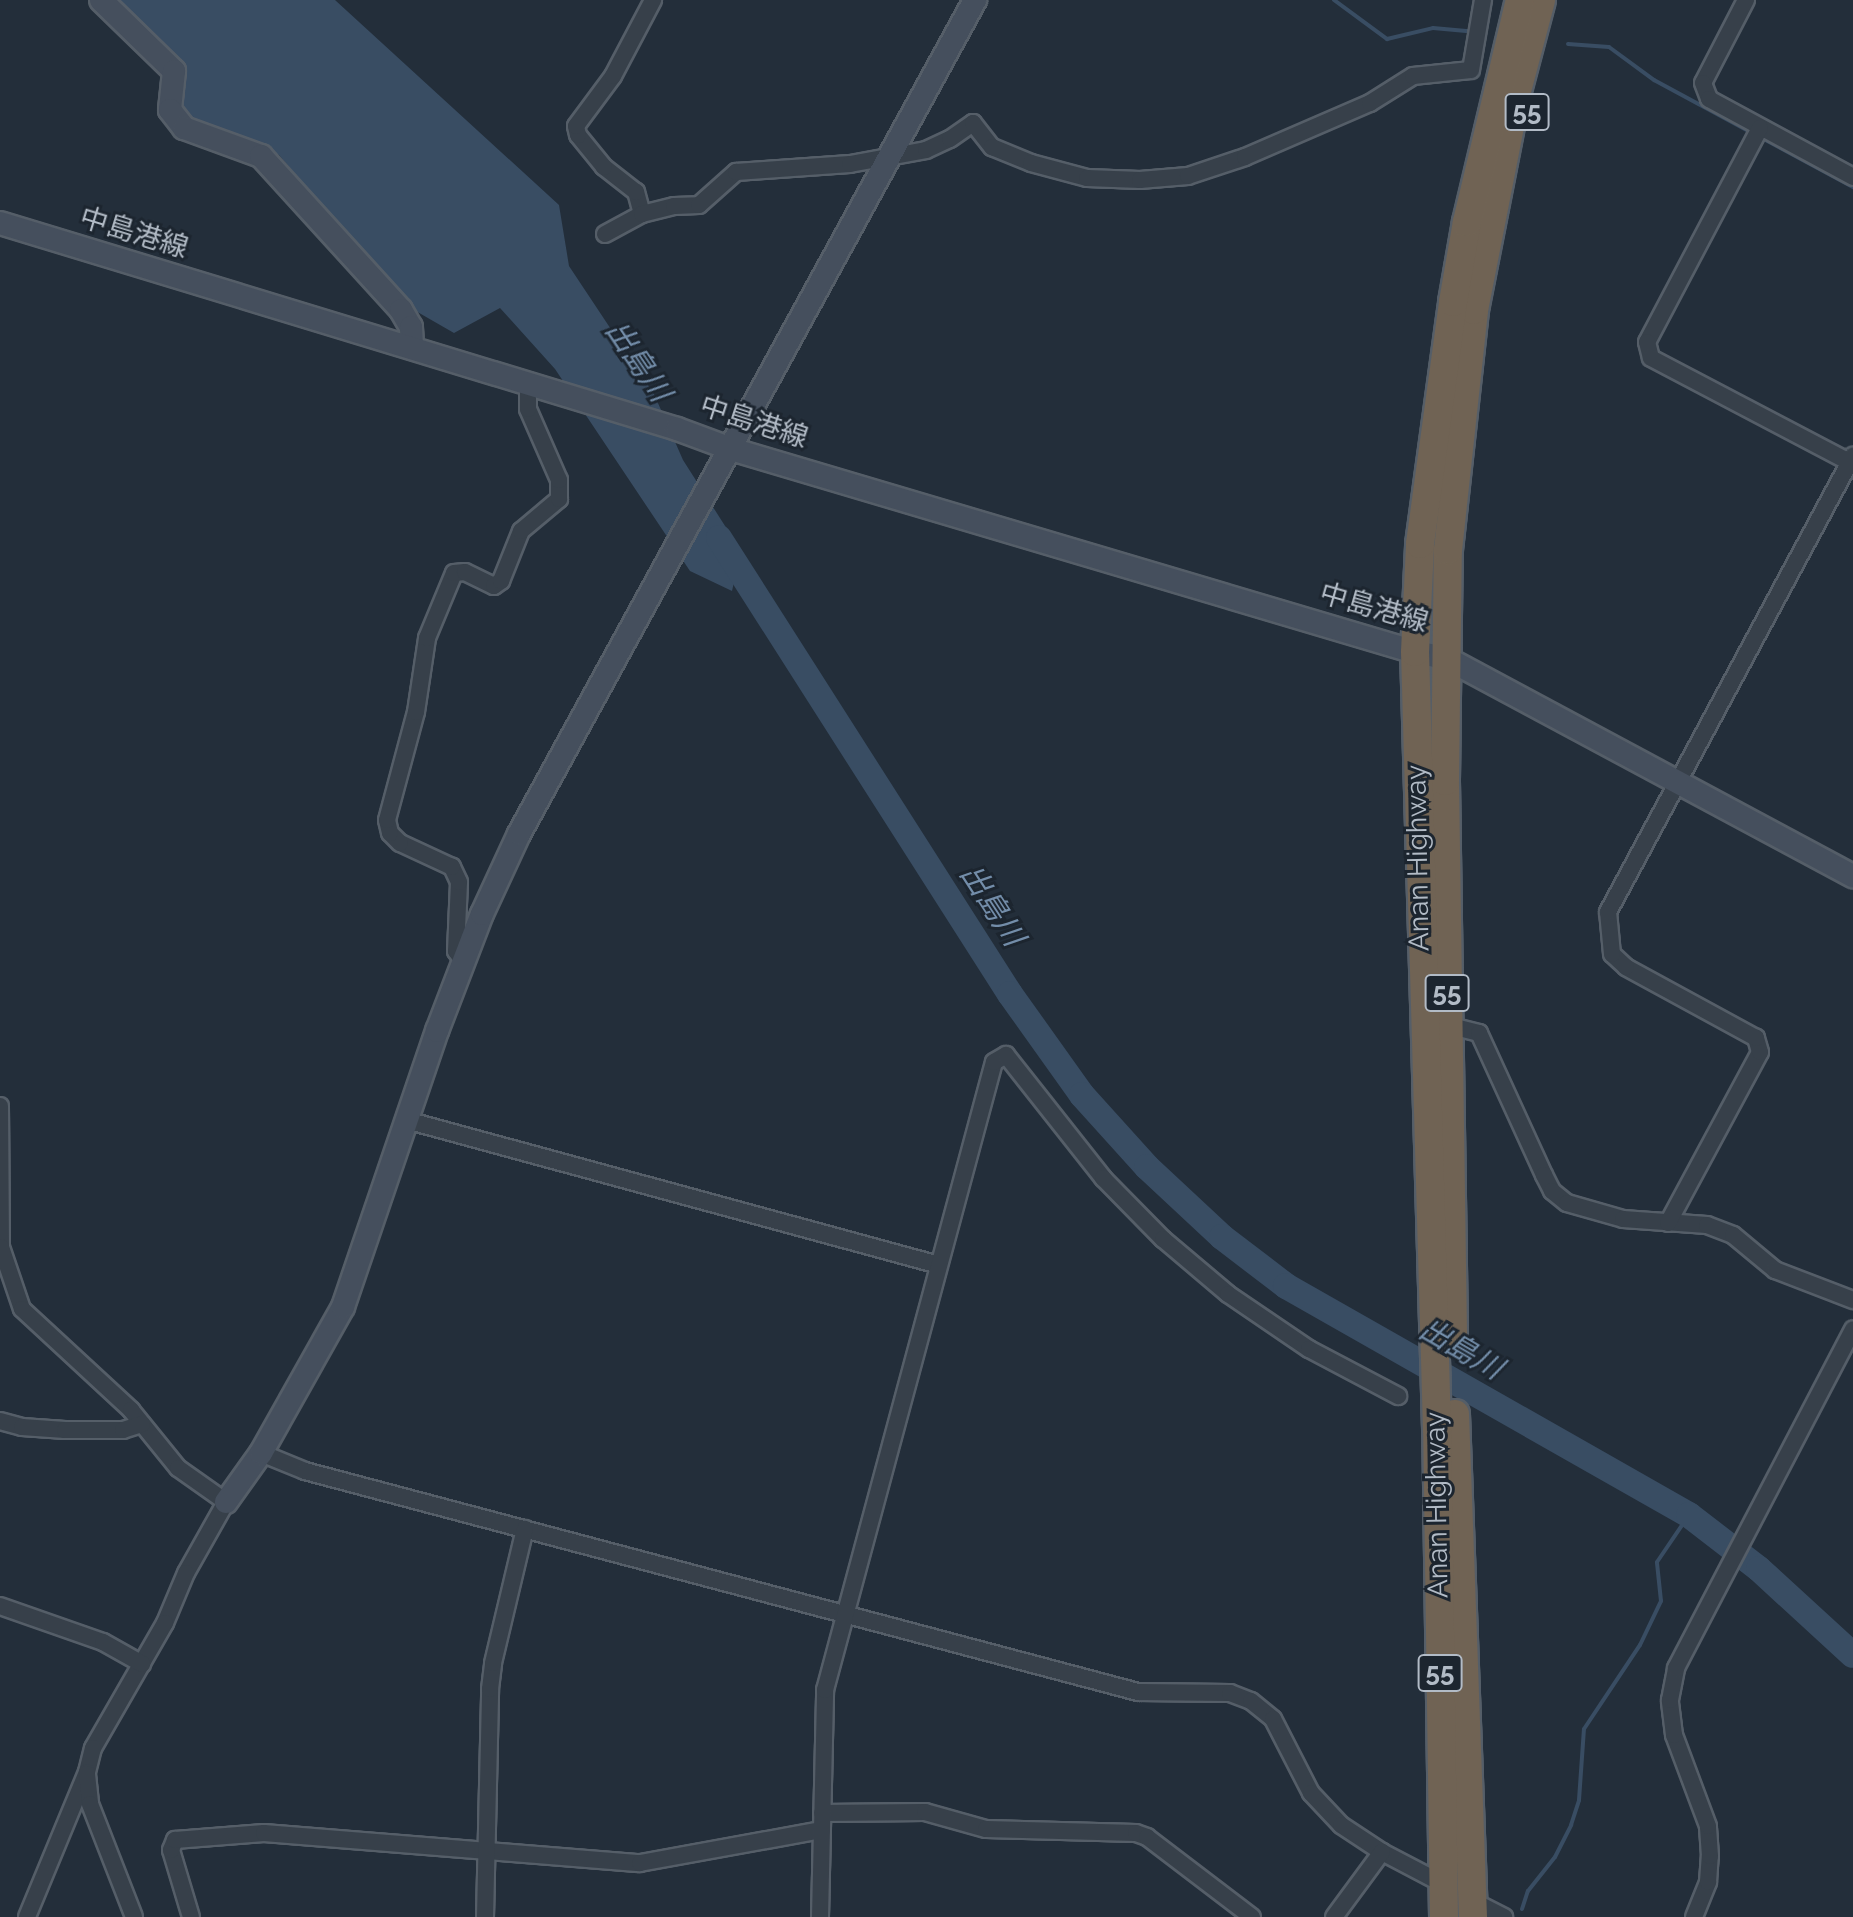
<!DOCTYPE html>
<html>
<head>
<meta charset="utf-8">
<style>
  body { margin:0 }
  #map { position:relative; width:1853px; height:1917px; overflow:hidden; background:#232e3a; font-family:Raleway,"Noto Sans JP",sans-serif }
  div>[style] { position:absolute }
  .water>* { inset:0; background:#394d63 }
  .stream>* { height:4px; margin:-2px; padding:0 2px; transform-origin:2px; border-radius:2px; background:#394d63 }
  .river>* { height:26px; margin:-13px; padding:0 13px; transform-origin:13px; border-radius:13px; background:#394d63 }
  .roads { filter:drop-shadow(2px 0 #555e68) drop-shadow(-2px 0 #555e68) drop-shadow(0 2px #555e68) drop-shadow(0 -2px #555e68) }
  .street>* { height:16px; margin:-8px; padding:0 8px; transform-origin:8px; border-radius:8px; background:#37404a }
  .secondary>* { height:22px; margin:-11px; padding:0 11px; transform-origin:11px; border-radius:11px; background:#454f5d }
  .highway>* { height:28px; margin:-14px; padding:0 14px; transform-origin:14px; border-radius:14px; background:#706354 }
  span { translate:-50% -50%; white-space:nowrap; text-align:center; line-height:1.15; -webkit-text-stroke:6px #1c252f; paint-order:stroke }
  .shield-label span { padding:2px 6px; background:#1c252f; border:2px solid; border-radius:6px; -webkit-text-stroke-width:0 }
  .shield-label { font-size:26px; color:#b2bbc6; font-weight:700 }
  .street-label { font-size:28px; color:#b2bbc6 }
  .water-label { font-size:30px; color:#738da9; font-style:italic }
</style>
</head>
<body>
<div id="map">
  <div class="water">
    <i style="clip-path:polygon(115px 0,335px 0,559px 205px,569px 266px,654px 394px,683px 460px,741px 551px,732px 591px,690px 571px,555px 369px,500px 308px,454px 333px,407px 306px,279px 155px,190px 119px,180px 108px,181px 67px)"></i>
  </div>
  <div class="stream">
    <i style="left:1334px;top:0;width:66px;rotate:36.3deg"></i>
    <i style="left:1387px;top:39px;width:47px;rotate:-13.4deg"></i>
    <i style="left:1433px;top:28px;width:36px;rotate:5deg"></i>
    <i style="left:1568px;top:44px;width:41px;rotate:4.2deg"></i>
    <i style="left:1609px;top:47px;width:56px;rotate:36.3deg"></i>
    <i style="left:1654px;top:80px;width:111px;rotate:28.4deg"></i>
    <i style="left:1760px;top:137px;width:106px;rotate:28.3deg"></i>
    <i style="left:1522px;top:1909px;width:19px;rotate:-72deg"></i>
    <i style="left:1528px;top:1891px;width:43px;rotate:-51.5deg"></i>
    <i style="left:1555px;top:1857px;width:36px;rotate:-63deg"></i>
    <i style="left:1571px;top:1825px;width:26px;rotate:-72deg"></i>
    <i style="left:1579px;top:1800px;width:71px;rotate:-86deg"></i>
    <i style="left:1584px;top:1729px;width:101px;rotate:-56.3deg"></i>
    <i style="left:1640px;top:1645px;width:49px;rotate:-64.5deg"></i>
    <i style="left:1661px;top:1601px;width:39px;rotate:-96deg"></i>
    <i style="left:1657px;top:1562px;width:57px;rotate:-55.8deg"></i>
  </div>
  <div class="river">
    <i style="left:719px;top:538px;width:541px;rotate:57.46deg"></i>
    <i style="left:1010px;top:994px;width:124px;rotate:54.5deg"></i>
    <i style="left:1082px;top:1095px;width:97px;rotate:47.9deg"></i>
    <i style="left:1147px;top:1167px;width:103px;rotate:43deg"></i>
    <i style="left:1222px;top:1237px;width:81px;rotate:37.4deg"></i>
    <i style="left:1286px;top:1286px;width:464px;rotate:29.6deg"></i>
    <i style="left:1689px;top:1515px;width:88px;rotate:37.6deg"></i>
    <i style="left:1759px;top:1569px;width:127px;rotate:42.5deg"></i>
  </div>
  <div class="roads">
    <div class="street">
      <i style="left:1746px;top:0;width:93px;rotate:117.4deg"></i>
      <i style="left:1703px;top:83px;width:17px;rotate:69deg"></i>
      <i style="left:1709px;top:99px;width:164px;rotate:28.4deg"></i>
      <i style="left:1760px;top:128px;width:242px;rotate:117.8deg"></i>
      <i style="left:1647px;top:342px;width:16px;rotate:76deg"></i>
      <i style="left:1651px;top:358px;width:228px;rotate:27.7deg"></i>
      <i style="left:642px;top:214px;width:23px;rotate:-105deg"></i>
      <i style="left:636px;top:192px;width:41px;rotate:-142deg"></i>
      <i style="left:604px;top:167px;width:41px;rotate:-129.1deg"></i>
      <i style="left:578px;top:135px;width:9px;rotate:-103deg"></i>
      <i style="left:576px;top:126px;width:62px;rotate:-53.5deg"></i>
      <i style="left:613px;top:76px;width:86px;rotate:-62.2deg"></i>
      <i style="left:605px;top:234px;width:42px;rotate:-28.4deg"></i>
      <i style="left:642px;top:214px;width:33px;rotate:-14deg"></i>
      <i style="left:674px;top:206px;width:25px;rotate:-2deg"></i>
      <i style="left:699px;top:205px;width:50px;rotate:-41.7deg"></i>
      <i style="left:736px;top:172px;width:114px;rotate:-4deg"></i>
      <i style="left:850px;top:164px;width:77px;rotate:-10.4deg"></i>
      <i style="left:926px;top:150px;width:26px;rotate:-25deg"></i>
      <i style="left:950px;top:139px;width:28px;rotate:-35deg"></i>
      <i style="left:973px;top:123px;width:31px;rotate:52deg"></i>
      <i style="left:992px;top:147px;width:42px;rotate:22.3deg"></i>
      <i style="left:1031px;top:163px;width:58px;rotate:15deg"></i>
      <i style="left:1087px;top:178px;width:53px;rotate:2.2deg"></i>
      <i style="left:1140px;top:180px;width:48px;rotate:-4.8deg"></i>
      <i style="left:1188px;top:176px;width:60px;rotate:-18.4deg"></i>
      <i style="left:1245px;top:157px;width:136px;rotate:-23.4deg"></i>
      <i style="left:1370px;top:103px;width:51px;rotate:-32.1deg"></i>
      <i style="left:1413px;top:76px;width:58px;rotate:-5.9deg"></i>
      <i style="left:1471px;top:70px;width:71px;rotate:-80.3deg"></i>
      <i style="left:463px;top:961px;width:12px;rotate:-125deg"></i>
      <i style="left:456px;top:951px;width:69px;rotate:-87.5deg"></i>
      <i style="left:459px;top:882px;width:17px;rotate:-115deg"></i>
      <i style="left:452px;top:867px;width:57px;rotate:-155.2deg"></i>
      <i style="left:400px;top:843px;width:14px;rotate:-135deg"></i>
      <i style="left:390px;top:833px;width:13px;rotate:-103deg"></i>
      <i style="left:387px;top:820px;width:112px;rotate:-75deg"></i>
      <i style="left:416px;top:712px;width:75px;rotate:-81.5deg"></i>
      <i style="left:427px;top:638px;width:70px;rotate:-67.4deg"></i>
      <i style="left:454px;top:573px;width:11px;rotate:-5deg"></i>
      <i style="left:465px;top:572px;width:32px;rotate:26deg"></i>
      <i style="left:494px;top:586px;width:9px;rotate:-36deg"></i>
      <i style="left:501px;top:581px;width:54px;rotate:-68.2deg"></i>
      <i style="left:521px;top:531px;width:50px;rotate:-40.1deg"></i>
      <i style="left:559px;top:499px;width:19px;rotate:-90deg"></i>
      <i style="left:559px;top:480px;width:77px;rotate:-113.6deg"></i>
      <i style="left:528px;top:409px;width:25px;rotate:-90deg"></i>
      <i style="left:1447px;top:1025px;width:33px;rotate:14deg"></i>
      <i style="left:1479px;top:1033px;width:156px;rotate:65.4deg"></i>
      <i style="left:1544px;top:1175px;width:18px;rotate:63deg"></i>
      <i style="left:1552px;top:1191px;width:19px;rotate:39deg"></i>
      <i style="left:1567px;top:1203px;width:58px;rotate:15.9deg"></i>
      <i style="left:1623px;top:1219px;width:84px;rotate:4.1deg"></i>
      <i style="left:1707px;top:1225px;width:28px;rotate:21deg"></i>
      <i style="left:1733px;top:1235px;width:55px;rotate:39.8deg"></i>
      <i style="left:1775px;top:1270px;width:84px;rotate:21deg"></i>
      <i style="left:0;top:1106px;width:141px;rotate:89.6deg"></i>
      <i style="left:1px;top:1247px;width:65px;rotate:71.3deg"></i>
      <i style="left:22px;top:1309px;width:149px;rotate:42.8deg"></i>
      <i style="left:131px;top:1410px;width:75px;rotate:51deg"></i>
      <i style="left:178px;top:1468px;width:59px;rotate:35.3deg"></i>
      <i style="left:226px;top:1502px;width:81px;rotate:119.4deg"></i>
      <i style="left:186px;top:1573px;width:54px;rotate:112.8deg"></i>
      <i style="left:165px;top:1623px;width:144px;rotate:119.9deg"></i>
      <i style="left:93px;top:1748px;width:25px;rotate:104deg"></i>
      <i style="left:87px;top:1772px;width:157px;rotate:112.5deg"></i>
      <i style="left:406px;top:1120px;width:552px;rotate:15.22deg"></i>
      <i style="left:1668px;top:1223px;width:194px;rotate:-61.7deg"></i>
      <i style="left:1760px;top:1052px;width:15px;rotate:-106deg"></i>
      <i style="left:1756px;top:1038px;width:148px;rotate:-151.4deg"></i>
      <i style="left:1626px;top:967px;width:19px;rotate:-137deg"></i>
      <i style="left:1612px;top:954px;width:42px;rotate:-95.4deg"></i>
      <i style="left:1608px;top:912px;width:518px;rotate:-61.75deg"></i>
      <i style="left:0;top:1421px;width:23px;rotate:15deg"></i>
      <i style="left:22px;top:1427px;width:43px;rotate:4deg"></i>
      <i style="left:65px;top:1430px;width:58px"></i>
      <i style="left:123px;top:1430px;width:20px;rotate:-18deg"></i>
      <i style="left:261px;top:1453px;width:48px;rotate:22.2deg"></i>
      <i style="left:305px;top:1471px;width:862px;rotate:14.86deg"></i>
      <i style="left:1138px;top:1692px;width:92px;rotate:0.6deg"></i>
      <i style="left:1230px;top:1693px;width:22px;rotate:21deg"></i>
      <i style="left:1251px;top:1701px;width:28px;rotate:39deg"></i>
      <i style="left:1273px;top:1719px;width:83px;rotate:62.8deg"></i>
      <i style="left:1311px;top:1793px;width:44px;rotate:46.8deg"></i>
      <i style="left:1341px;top:1825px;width:49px;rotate:33.4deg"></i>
      <i style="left:1382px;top:1852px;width:73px;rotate:27.6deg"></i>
      <i style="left:0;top:1606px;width:109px;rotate:19.3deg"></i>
      <i style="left:103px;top:1642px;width:45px;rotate:29.4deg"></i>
      <i style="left:87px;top:1774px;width:30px;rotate:84deg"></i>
      <i style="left:90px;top:1804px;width:121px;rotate:68.7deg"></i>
      <i style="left:822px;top:1813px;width:103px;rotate:-0.6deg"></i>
      <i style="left:925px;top:1812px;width:63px;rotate:15.6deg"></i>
      <i style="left:986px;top:1829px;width:150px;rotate:1.5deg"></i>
      <i style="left:1136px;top:1833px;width:12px;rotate:20deg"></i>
      <i style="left:1147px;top:1837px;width:132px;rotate:37.3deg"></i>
      <i style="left:1467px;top:1898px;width:42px;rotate:27.2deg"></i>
      <i style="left:191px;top:1917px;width:70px;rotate:-106.6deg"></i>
      <i style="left:171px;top:1850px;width:11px;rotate:-68deg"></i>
      <i style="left:175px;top:1840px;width:89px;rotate:-4.5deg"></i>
      <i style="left:264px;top:1833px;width:377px;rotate:4.6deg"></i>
      <i style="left:640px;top:1863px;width:185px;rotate:-10.3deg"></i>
      <i style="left:485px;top:1917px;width:228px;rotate:-88.7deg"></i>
      <i style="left:490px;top:1689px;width:26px;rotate:-83deg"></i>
      <i style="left:493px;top:1663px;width:138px;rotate:-76.6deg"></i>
      <i style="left:820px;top:1917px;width:227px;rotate:-88.7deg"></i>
      <i style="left:825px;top:1690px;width:650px;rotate:-74.94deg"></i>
      <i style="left:994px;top:1062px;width:14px;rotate:-30deg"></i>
      <i style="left:1006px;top:1055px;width:157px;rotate:51.7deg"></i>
      <i style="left:1103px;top:1178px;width:86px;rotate:45.5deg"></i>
      <i style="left:1163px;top:1239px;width:85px;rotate:40.2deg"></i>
      <i style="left:1228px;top:1294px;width:98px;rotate:34.2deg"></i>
      <i style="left:1309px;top:1349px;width:101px;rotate:27.8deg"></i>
      <i style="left:1334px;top:1917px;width:81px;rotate:-53.6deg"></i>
      <i style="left:1694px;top:1917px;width:38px;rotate:-68deg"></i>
      <i style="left:1708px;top:1882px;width:26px;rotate:-86deg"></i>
      <i style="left:1710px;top:1856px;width:30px;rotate:-94deg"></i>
      <i style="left:1708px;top:1826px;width:97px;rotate:-110.5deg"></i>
      <i style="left:1674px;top:1735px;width:35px;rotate:-97deg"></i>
      <i style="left:1670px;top:1700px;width:33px;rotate:-79deg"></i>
      <i style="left:1676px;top:1668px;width:382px;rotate:-62.4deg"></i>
    </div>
    <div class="secondary">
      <i style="left:101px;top:0;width:102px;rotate:44.2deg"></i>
      <i style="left:174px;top:71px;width:39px;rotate:96deg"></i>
      <i style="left:170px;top:110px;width:23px;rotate:52deg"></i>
      <i style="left:184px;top:128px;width:82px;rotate:20deg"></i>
      <i style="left:261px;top:156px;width:208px;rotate:47.7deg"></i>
      <i style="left:401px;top:310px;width:20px;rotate:60deg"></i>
      <i style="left:411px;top:327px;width:21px;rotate:87deg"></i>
      <i style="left:0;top:223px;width:708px;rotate:16.92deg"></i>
      <i style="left:677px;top:429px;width:58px;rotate:20.3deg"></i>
      <i style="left:731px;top:449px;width:713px;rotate:16.53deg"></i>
      <i style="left:1415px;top:652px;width:32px;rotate:11deg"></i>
      <i style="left:1446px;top:658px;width:462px;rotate:28.2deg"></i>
      <i style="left:226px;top:1502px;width:60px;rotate:-54.5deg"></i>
      <i style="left:261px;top:1453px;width:167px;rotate:-60.7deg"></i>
      <i style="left:343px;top:1307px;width:292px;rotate:-71.2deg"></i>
      <i style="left:437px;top:1031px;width:125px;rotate:-69deg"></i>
      <i style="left:482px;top:914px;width:88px;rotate:-65.2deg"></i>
      <i style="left:519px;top:834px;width:951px;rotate:-61.33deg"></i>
    </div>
    <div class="highway">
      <i style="left:1453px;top:1333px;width:552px;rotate:-90.83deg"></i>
      <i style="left:1445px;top:781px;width:231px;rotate:-89.3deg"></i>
      <i style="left:1448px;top:550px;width:241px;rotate:-83.8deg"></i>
      <i style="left:1474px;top:310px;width:223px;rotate:-78.9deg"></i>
      <i style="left:1517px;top:91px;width:94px;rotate:-75.2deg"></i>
      <i style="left:1455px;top:1414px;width:503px;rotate:87.95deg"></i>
      <i style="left:1444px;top:1917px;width:488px;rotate:-90.8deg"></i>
      <i style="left:1437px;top:1429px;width:777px;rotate:-91.62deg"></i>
      <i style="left:1415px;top:652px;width:108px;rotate:-87.3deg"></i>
      <i style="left:1420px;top:544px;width:244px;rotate:-82.2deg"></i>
      <i style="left:1453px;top:302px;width:81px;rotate:-80.1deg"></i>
      <i style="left:1467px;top:222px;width:228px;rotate:-76.6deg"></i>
    </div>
  </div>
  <div class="shield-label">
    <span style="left:1527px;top:112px">55</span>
    <span style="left:1447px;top:993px">55</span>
    <span style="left:1440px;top:1673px">55</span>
  </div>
  <div class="street-label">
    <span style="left:134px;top:233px;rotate:17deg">中島港線</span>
    <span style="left:754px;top:422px;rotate:18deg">中島港線</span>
    <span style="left:1374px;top:608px;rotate:16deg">中島港線</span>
    <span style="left:1418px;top:858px;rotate:-91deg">Anan Highway</span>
    <span style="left:1437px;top:1505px;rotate:-91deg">Anan Highway</span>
  </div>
  <div class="water-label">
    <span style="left:638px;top:361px;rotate:56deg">出島川</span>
    <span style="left:992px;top:905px;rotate:57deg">出島川</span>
    <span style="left:1461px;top:1349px;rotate:30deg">出島川</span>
  </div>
</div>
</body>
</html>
